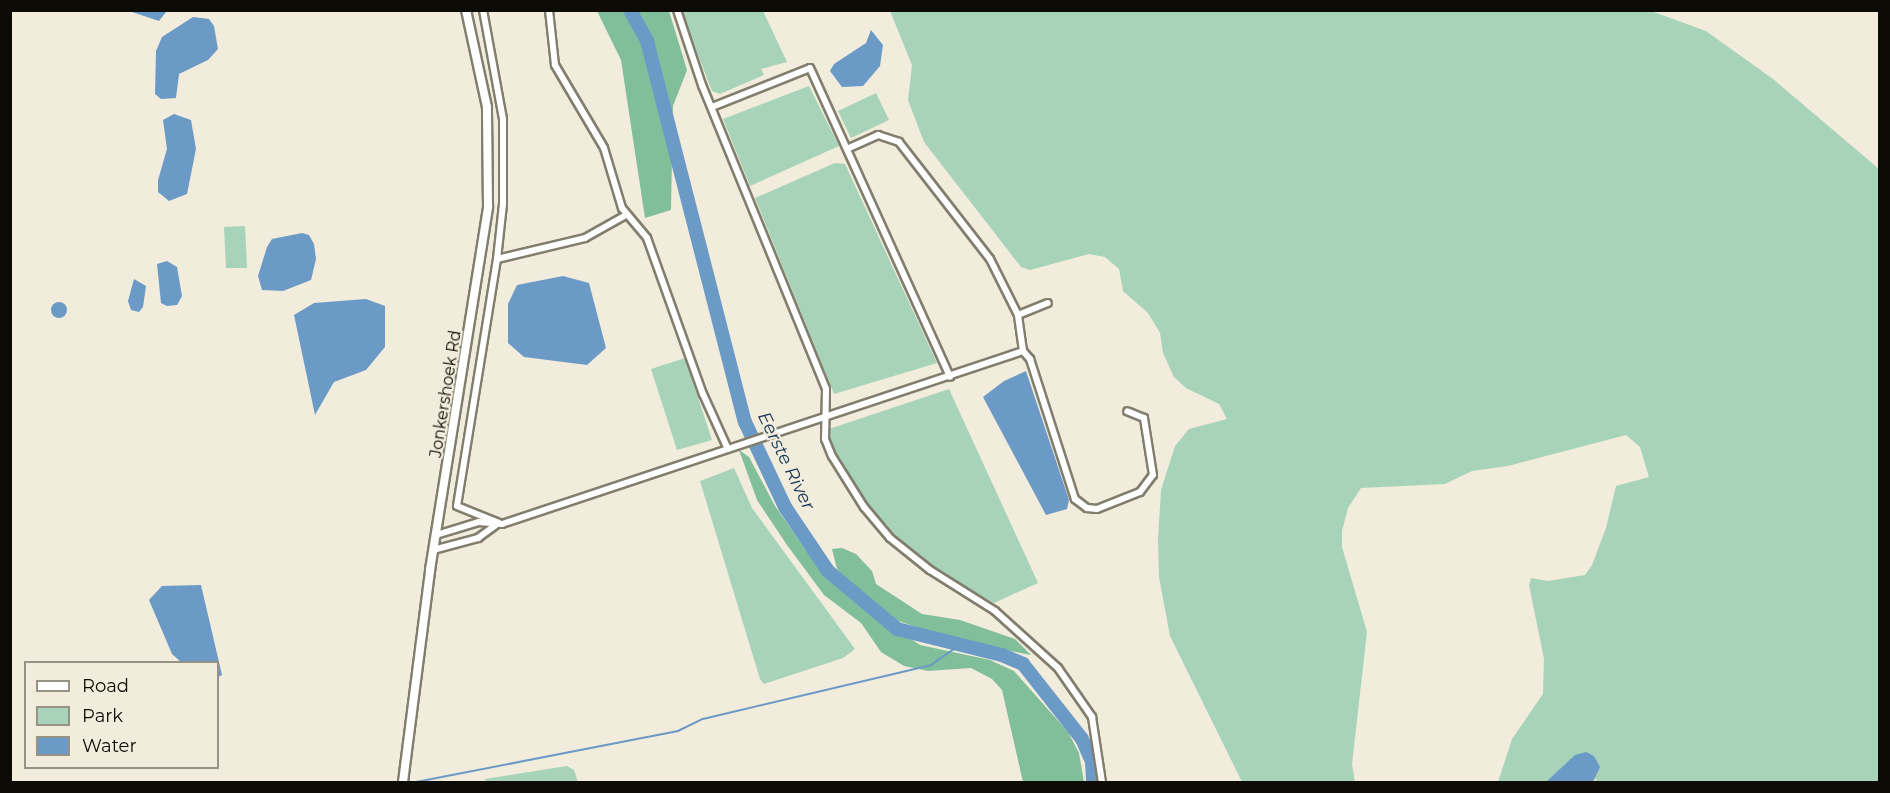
<!DOCTYPE html>
<html>
<head>
<meta charset="utf-8">
<style>
  body { margin:0 }
  #map { position:relative; width:1890px; height:793px; overflow:hidden; background:#f1ecdb; font-family:Montserrat,sans-serif }
  div>[style] { position:absolute }
  .green>* { inset:0; background:#a7d4b8 }
  .forest>* { inset:0; background:#81be9a }
  .water>* { inset:0; background:#6c9ac6 }
  .round { border-radius:50% }
  .stream>* { height:2px; margin:-1px; padding:0 1px; transform-origin:1px; border-radius:1px; background:#6c9ac6 }
  .river>* { height:14px; margin:-7px; padding:0 7px; transform-origin:7px; border-radius:7px; background:#6c9ac6 }
  .roads { filter:drop-shadow(2px 0 #827e6e) drop-shadow(-2px 0 #827e6e) drop-shadow(0 2px #827e6e) drop-shadow(0 -2px #827e6e) }
  .minor>* { height:6px; margin:-3px; padding:0 3px; transform-origin:3px; border-radius:3px; background:#fff }
  .tertiary>* { height:8px; margin:-4px; padding:0 4px; transform-origin:4px; border-radius:4px; background:#fff }
  span { translate:-50% -50%; white-space:nowrap; text-align:center; line-height:1.15; -webkit-text-stroke:4.5px #f1ecdb; paint-order:stroke }
  .street-label { font-size:16px; color:#0d0b06 }
  .water-label { font-size:18px; color:#133654; font-style:italic }
  .frame { position:absolute; inset:0; border:12px solid #0d0b06; pointer-events:none }
  .legend { position:absolute; left:24px; top:661px; width:195px; height:108px; box-sizing:border-box; background:#f1ecdb; border:2px solid #969286; margin:0; padding:8px 10px; list-style:none; font-size:18px; color:#0d0b06 }
  .legend li { display:flex; align-items:center; gap:12px; height:30px }
  .legend b { width:30px; border:2px solid #969286 }
</style>
</head>
<body>
<div id="map">
  <div class="green">
    <i style="clip-path:polygon(681px 11px,763px 11px,787px 62px,761px 69px,764px 75px,720px 94px,712px 91px)"></i>
    <i style="clip-path:polygon(890px 11px,1651px 11px,1706px 31px,1773px 79px,1879px 169px,1879px 782px,1593px 782px,1597px 779px,1558px 772px,1546px 782px,1498px 782px,1512px 739px,1543px 694px,1544px 659px,1529px 585px,1531px 578px,1548px 581px,1585px 575px,1592px 565px,1606px 528px,1616px 486px,1649px 477px,1640px 447px,1626px 435px,1508px 466px,1472px 471px,1445px 484px,1361px 488px,1348px 508px,1342px 531px,1342px 547px,1367px 632px,1352px 764px,1355px 782px,1242px 782px,1170px 636px,1159px 577px,1158px 540px,1161px 490px,1175px 446px,1189px 429px,1227px 419px,1219px 404px,1186px 388px,1174px 377px,1163px 353px,1160px 333px,1148px 313px,1123px 291px,1119px 269px,1105px 257px,1089px 254px,1030px 270px,1021px 267px,924px 142px,908px 100px,912px 65px)"></i>
    <i style="clip-path:polygon(809px 86px,839px 146px,750px 186px,723px 119px)"></i>
    <i style="clip-path:polygon(876px 93px,889px 120px,851px 138px,838px 111px)"></i>
    <i style="clip-path:polygon(835px 163px,845px 164px,937px 363px,834px 394px,755px 198px)"></i>
    <i style="clip-path:polygon(245px 226px,247px 268px,226px 268px,224px 227px)"></i>
    <i style="clip-path:polygon(685px 358px,712px 440px,677px 450px,651px 369px)"></i>
    <i style="clip-path:polygon(949px 389px,1038px 583px,994px 603px,940px 572px,893px 535px,861px 498px,827px 435px,829px 429px)"></i>
    <i style="clip-path:polygon(734px 468px,752px 508px,855px 649px,843px 658px,764px 684px,760px 679px,700px 481px)"></i>
    <i style="clip-path:polygon(567px 766px,574px 770px,578px 782px,486px 782px,485px 779px)"></i>
  </div>
  <div class="forest">
    <i style="clip-path:polygon(597px 11px,669px 11px,687px 70px,673px 106px,671px 210px,645px 218px,621px 60px)"></i>
    <i style="clip-path:polygon(739px 450px,749px 457px,775px 506px,805px 549px,856px 603px,920px 645px,990px 660px,1014px 671px,1068px 732px,1079px 753px,1084px 782px,1023px 782px,1002px 690px,992px 679px,971px 668px,928px 671px,904px 666px,881px 652px,861px 623px,824px 595px,787px 545px,757px 500px)"></i>
    <i style="clip-path:polygon(842px 548px,856px 554px,872px 571px,876px 584px,922px 614px,960px 620px,1015px 639px,1031px 655px,960px 641px,895px 620px,858px 593px,837px 569px,832px 549px)"></i>
  </div>
  <div class="water">
    <i style="clip-path:polygon(129px 11px,165px 10px,166px 12px,159px 21px)"></i>
    <i style="clip-path:polygon(193px 17px,209px 19px,214px 26px,218px 49px,208px 60px,179px 74px,176px 98px,161px 99px,155px 94px,156px 51px,162px 37px)"></i>
    <i style="clip-path:polygon(871px 30px,883px 45px,880px 66px,863px 86px,842px 87px,830px 71px,834px 64px,866px 43px)"></i>
    <i style="clip-path:polygon(174px 114px,191px 120px,196px 149px,187px 194px,169px 201px,158px 192px,158px 180px,167px 149px,163px 120px)"></i>
    <i style="clip-path:polygon(302px 233px,309px 235px,314px 244px,316px 259px,311px 280px,283px 291px,262px 290px,258px 276px,267px 247px,272px 239px)"></i>
    <i style="clip-path:polygon(167px 261px,177px 267px,182px 296px,177px 305px,167px 306px,161px 303px,157px 264px)"></i>
    <i style="clip-path:polygon(563px 276px,589px 283px,606px 348px,587px 365px,524px 357px,508px 343px,508px 304px,517px 285px)"></i>
    <i style="clip-path:polygon(134px 279px,146px 286px,143px 307px,139px 312px,131px 310px,128px 301px)"></i>
    <i style="clip-path:polygon(366px 299px,385px 306px,385px 347px,366px 370px,334px 382px,315px 415px,294px 315px,314px 303px)"></i>
    <i class="round" style="left:51px;top:302px;width:16px;height:16px"></i>
    <i style="clip-path:polygon(1026px 371px,1069px 500px,1067px 509px,1046px 515px,983px 397px,1004px 381px)"></i>
    <i style="clip-path:polygon(201px 585px,222px 675px,218px 677px,218px 662px,181px 662px,172px 654px,149px 600px,162px 586px)"></i>
    <i style="clip-path:polygon(1586px 752px,1594px 756px,1600px 767px,1593px 782px,1546px 782px,1575px 755px)"></i>
  </div>
  <div class="stream">
    <i style="left:416px;top:782px;width:267px;rotate:-11deg"></i>
    <i style="left:678px;top:731px;width:28px;rotate:-26deg"></i>
    <i style="left:703px;top:719px;width:234px;rotate:-13.3deg"></i>
    <i style="left:931px;top:665px;width:33px;rotate:-35deg"></i>
  </div>
  <div class="river">
    <i style="left:630px;top:10px;width:35px;rotate:61deg"></i>
    <i style="left:647px;top:41px;width:393px;rotate:75.6deg"></i>
    <i style="left:745px;top:422px;width:94px;rotate:64.8deg"></i>
    <i style="left:785px;top:507px;width:77px;rotate:56.1deg"></i>
    <i style="left:828px;top:571px;width:90px;rotate:40deg"></i>
    <i style="left:897px;top:629px;width:108px;rotate:13.9deg"></i>
    <i style="left:1002px;top:655px;width:23px;rotate:23deg"></i>
    <i style="left:1023px;top:664px;width:95px;rotate:51.8deg"></i>
    <i style="left:1082px;top:739px;width:24px;rotate:66deg"></i>
    <i style="left:1092px;top:761px;width:21px;rotate:87deg"></i>
  </div>
  <div class="roads">
    <div class="minor">
      <i style="left:483px;top:10px;width:111px;rotate:79.6deg"></i>
      <i style="left:503px;top:119px;width:85px;rotate:90deg"></i>
      <i style="left:503px;top:204px;width:55px;rotate:96.2deg"></i>
      <i style="left:497px;top:259px;width:250px;rotate:99.2deg"></i>
      <i style="left:457px;top:506px;width:45px;rotate:22deg"></i>
      <i style="left:549px;top:10px;width:55px;rotate:83.8deg"></i>
      <i style="left:555px;top:65px;width:96px;rotate:59.4deg"></i>
      <i style="left:604px;top:148px;width:63px;rotate:73.3deg"></i>
      <i style="left:622px;top:208px;width:39px;rotate:50deg"></i>
      <i style="left:647px;top:238px;width:166px;rotate:70.3deg"></i>
      <i style="left:703px;top:394px;width:60px;rotate:65.6deg"></i>
      <i style="left:677px;top:10px;width:79px;rotate:71.6deg"></i>
      <i style="left:702px;top:85px;width:328px;rotate:67.8deg"></i>
      <i style="left:826px;top:389px;width:50px;rotate:91.1deg"></i>
      <i style="left:825px;top:439px;width:18px;rotate:68deg"></i>
      <i style="left:832px;top:456px;width:60px;rotate:57.9deg"></i>
      <i style="left:864px;top:507px;width:40px;rotate:50deg"></i>
      <i style="left:890px;top:538px;width:51px;rotate:38.7deg"></i>
      <i style="left:930px;top:570px;width:77px;rotate:32.2deg"></i>
      <i style="left:995px;top:611px;width:85px;rotate:42.1deg"></i>
      <i style="left:1058px;top:668px;width:60px;rotate:55.2deg"></i>
      <i style="left:1092px;top:717px;width:66px;rotate:81.3deg"></i>
      <i style="left:712px;top:107px;width:105px;rotate:-21.7deg"></i>
      <i style="left:810px;top:68px;width:339px;rotate:65.6deg"></i>
      <i style="left:849px;top:148px;width:32px;rotate:-24deg"></i>
      <i style="left:878px;top:135px;width:22px;rotate:18deg"></i>
      <i style="left:899px;top:142px;width:148px;rotate:52.1deg"></i>
      <i style="left:990px;top:259px;width:63px;rotate:63.4deg"></i>
      <i style="left:497px;top:259px;width:90px;rotate:-13.4deg"></i>
      <i style="left:585px;top:238px;width:47px;rotate:-29.3deg"></i>
      <i style="left:1023px;top:351px;width:36px;rotate:-98deg"></i>
      <i style="left:1018px;top:315px;width:32px;rotate:-22deg"></i>
      <i style="left:436px;top:535px;width:45px;rotate:-16.8deg"></i>
      <i style="left:479px;top:522px;width:23px;rotate:5deg"></i>
      <i style="left:502px;top:524px;width:549px;rotate:-18.37deg"></i>
      <i style="left:1023px;top:351px;width:11px;rotate:49deg"></i>
      <i style="left:1030px;top:359px;width:147px;rotate:72.2deg"></i>
      <i style="left:1075px;top:499px;width:15px;rotate:37deg"></i>
      <i style="left:1087px;top:508px;width:10px;rotate:6deg"></i>
      <i style="left:1097px;top:509px;width:46px;rotate:-21.6deg"></i>
      <i style="left:1140px;top:492px;width:21px;rotate:-53deg"></i>
      <i style="left:1153px;top:475px;width:58px;rotate:-99deg"></i>
      <i style="left:1144px;top:418px;width:18px;rotate:-158deg"></i>
      <i style="left:433px;top:550px;width:47px;rotate:-14.9deg"></i>
      <i style="left:478px;top:538px;width:24px;rotate:-36deg"></i>
    </div>
    <div class="tertiary">
      <i style="left:403px;top:782px;width:214px;rotate:-82.7deg"></i>
      <i style="left:430px;top:570px;width:368px;rotate:-80.9deg"></i>
      <i style="left:488px;top:207px;width:100px;rotate:-90.6deg"></i>
      <i style="left:487px;top:107px;width:99px;rotate:-102.2deg"></i>
    </div>
  </div>
  <div class="street-label">
    <span style="left:446px;top:394px;rotate:-81deg">Jonkershoek Rd</span>
  </div>
  <div class="water-label">
    <span style="left:786px;top:461px;rotate:64deg">Eerste River</span>
  </div>
  <div class="frame"></div>
  <ul class="legend">
  <li><b style="height:8px;background:#fff"></b>Road</li>
  <li><b style="height:16px;background:#a7d4b8"></b>Park</li>
  <li><b style="height:16px;background:#6c9ac6"></b>Water</li>
  </ul>
</div>
</body>
</html>
